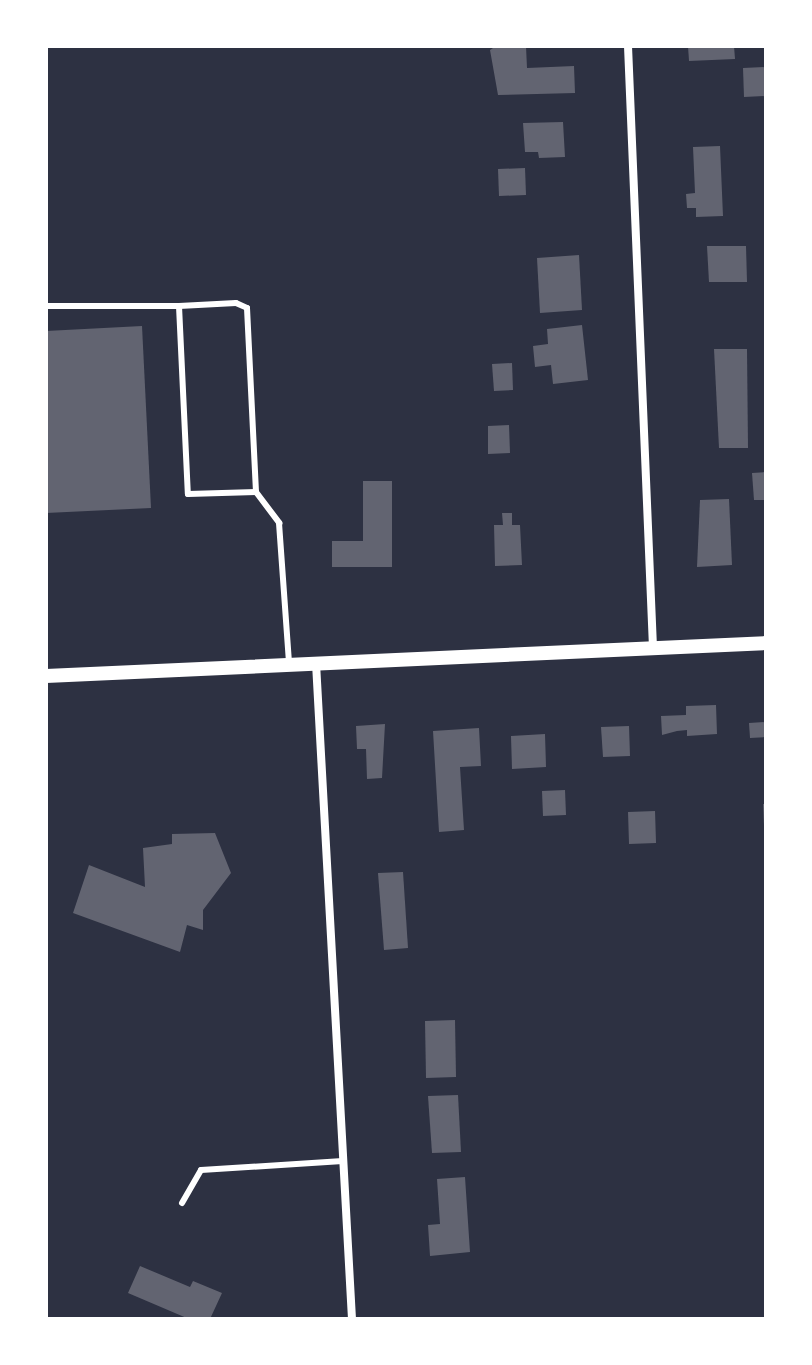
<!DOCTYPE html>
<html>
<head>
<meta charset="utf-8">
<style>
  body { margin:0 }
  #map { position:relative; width:812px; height:1365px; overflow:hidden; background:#2d3142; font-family:Signika,sans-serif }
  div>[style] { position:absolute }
  .building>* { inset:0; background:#626471 }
  .service>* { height:6px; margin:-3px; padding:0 3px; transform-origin:3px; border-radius:3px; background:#fff }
  .minor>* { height:8px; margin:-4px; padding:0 4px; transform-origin:4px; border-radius:4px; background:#fff }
  .tertiary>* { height:14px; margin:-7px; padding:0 7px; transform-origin:7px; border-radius:7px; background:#fff }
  span { translate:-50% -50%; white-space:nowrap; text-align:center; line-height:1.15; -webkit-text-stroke:8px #fff; paint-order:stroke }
  .frame { position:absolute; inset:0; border:48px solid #fff; pointer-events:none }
</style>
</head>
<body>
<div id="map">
  <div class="building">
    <i style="clip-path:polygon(496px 46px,526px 46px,527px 68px,574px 66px,575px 93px,498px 95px,490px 50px)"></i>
    <i style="clip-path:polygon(688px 46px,734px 46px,735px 59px,689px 61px)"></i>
    <i style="clip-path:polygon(766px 67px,766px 96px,744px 97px,743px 68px)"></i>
    <i style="clip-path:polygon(563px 122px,565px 157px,539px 158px,538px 152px,525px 152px,523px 123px)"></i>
    <i style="clip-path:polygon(720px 146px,723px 216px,696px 217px,696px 208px,687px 208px,686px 194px,695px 193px,693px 147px)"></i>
    <i style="clip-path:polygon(525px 168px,526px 195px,499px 196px,498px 169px)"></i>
    <i style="clip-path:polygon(707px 246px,746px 246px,747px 282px,709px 282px)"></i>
    <i style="clip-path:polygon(579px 255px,582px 310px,540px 313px,537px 258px)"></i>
    <i style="clip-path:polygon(582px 325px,588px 380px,553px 384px,551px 365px,535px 367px,533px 346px,548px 344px,547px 329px)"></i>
    <i style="clip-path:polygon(142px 326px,151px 508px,46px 513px,46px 331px)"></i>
    <i style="clip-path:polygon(714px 349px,747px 349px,748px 448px,719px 448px)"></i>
    <i style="clip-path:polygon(512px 363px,513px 390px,494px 391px,492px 364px)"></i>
    <i style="clip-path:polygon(509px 425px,510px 453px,488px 454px,488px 426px)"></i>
    <i style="clip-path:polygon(766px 472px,766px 500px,754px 500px,752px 473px)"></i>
    <i style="clip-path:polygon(363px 481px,392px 481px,392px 567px,332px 567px,332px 541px,363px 541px)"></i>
    <i style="clip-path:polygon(729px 499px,732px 565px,697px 567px,700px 500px)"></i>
    <i style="clip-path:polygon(502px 513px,512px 513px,512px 525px,520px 525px,522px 565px,495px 566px,494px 525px,503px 525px)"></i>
    <i style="clip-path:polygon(716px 705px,717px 734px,687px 736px,687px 730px,677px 731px,662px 735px,661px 716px,686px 715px,686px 706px)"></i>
    <i style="clip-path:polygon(766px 722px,766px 737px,750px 738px,749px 723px)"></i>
    <i style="clip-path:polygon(385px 724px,382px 778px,367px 779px,366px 749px,357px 749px,356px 726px)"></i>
    <i style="clip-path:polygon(629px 726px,630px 756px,603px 757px,601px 727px)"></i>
    <i style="clip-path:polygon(479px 728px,481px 766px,460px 767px,464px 830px,439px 832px,433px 731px)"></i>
    <i style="clip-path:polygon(545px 734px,546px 767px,512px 769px,511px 736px)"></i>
    <i style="clip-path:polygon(565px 790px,566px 815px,543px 816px,542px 791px)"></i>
    <i style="clip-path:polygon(763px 804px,766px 804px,766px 826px,764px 826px)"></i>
    <i style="clip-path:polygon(655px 811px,656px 843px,629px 844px,628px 812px)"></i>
    <i style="clip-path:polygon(215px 833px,231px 873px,203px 910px,203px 930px,187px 925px,180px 952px,73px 913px,89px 865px,145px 887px,143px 848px,172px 844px,172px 834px)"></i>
    <i style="clip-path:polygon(403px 872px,408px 948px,384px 950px,378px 873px)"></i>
    <i style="clip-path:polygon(455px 1020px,456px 1077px,426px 1078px,425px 1021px)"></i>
    <i style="clip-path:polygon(458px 1095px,461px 1152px,432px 1153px,428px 1096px)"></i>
    <i style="clip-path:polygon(465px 1177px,470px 1252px,430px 1256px,428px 1225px,440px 1224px,437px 1179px)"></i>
    <i style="clip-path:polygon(140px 1266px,190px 1287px,193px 1281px,222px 1293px,210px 1319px,189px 1319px,128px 1293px)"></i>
  </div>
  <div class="service">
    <i style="left:46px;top:306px;width:133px"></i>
    <i style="left:179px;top:306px;width:188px;rotate:87.3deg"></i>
    <i style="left:188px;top:494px;width:68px;rotate:-1.7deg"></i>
    <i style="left:179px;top:306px;width:57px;rotate:-3deg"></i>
    <i style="left:236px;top:303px;width:12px;rotate:24deg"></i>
    <i style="left:247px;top:308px;width:184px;rotate:87.2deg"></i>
    <i style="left:256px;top:492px;width:39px;rotate:53deg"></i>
    <i style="left:279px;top:523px;width:141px;rotate:85.9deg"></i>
    <i style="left:182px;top:1203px;width:38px;rotate:-60deg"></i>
    <i style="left:201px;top:1170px;width:142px;rotate:-3.6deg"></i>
  </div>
  <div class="minor">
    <i style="left:628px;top:46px;width:603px;rotate:87.62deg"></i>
    <i style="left:316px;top:663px;width:657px;rotate:86.86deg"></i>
  </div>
  <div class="tertiary">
    <i style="left:46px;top:676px;width:721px;rotate:-2.62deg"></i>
  </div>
  <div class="frame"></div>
</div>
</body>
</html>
